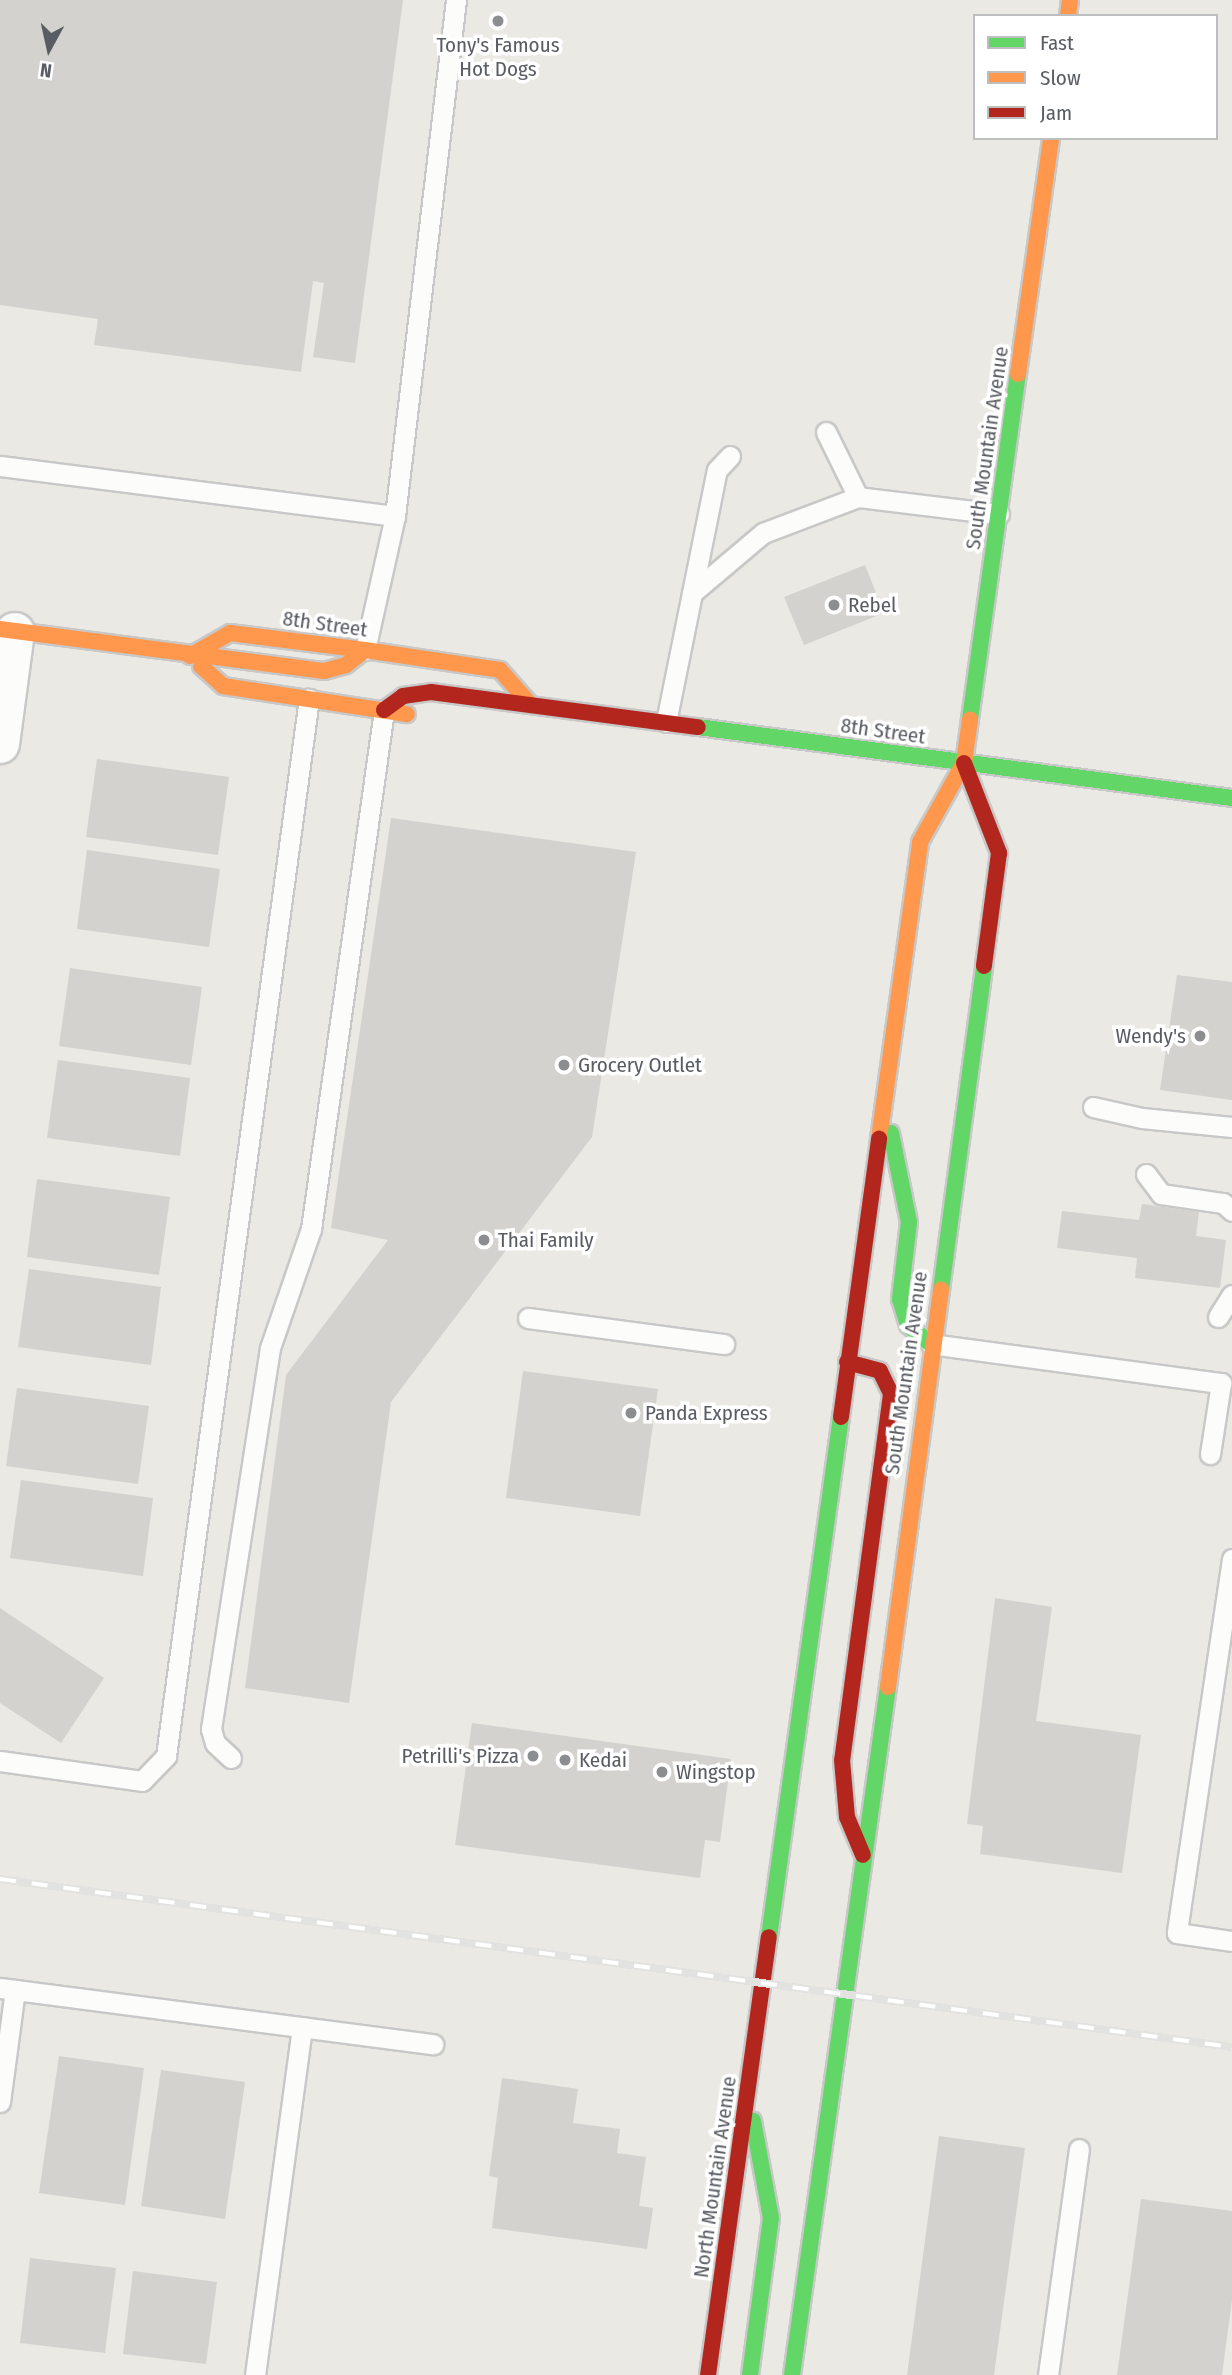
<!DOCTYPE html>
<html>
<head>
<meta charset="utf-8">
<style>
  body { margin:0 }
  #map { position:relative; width:1232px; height:2375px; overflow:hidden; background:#eae9e3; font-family:"Fira Sans Condensed",sans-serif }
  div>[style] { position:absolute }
  .building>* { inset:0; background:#d3d2ce }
  .roads { filter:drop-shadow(2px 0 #c7c8c7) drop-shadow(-2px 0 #c7c8c7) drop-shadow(0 2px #c7c8c7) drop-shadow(0 -2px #c7c8c7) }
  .lane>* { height:19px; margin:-9.5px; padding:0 9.5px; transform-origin:9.5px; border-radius:9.5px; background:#fcfcfb }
  .street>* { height:38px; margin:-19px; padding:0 19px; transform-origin:19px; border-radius:19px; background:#fcfcfb }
  .fast>* { height:16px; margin:-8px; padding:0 8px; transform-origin:8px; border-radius:8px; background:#63d668 }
  .slow>* { height:16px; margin:-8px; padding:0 8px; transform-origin:8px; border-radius:8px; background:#ff974d }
  .jam>* { height:16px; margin:-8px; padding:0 8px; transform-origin:8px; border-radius:8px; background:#b3261e }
  .rail>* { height:8px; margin-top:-4px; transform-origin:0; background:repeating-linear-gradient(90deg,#fff 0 16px,#e2e2e1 0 32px); box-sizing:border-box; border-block:2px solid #e2e2e1 }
  .dots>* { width:19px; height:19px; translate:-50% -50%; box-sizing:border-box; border:4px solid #fff; border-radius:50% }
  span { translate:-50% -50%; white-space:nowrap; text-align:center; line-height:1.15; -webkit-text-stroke:7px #fff; paint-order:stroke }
  .poi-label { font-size:21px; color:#595c62 }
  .left { translate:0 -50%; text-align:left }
  .right { translate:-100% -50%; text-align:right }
  .street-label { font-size:21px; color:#595c62 }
  .legend { position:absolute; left:973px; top:14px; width:245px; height:126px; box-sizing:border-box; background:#fff; border:2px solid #bdbec0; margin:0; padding:9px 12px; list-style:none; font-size:21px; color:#595c62 }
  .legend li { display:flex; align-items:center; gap:14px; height:35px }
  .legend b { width:35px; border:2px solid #bdbec0 }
  .north { position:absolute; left:14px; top:14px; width:70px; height:70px; -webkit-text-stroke:5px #fff; paint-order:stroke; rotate:188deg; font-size:19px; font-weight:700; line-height:28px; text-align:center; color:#595c62 }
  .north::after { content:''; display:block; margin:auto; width:24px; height:32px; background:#595c62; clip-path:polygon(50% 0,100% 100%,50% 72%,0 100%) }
</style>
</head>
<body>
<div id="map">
  <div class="building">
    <i style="clip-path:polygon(0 0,403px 0,355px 363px,313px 357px,324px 283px,313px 281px,301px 372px,94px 345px,98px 319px,0 305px)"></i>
    <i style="clip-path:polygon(865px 565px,884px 613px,804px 645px,784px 597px)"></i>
    <i style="clip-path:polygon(97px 759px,229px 777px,218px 855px,86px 837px)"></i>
    <i style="clip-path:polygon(391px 818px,636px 852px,592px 1137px,391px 1402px,349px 1703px,245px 1688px,286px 1375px,388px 1240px,331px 1228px)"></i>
    <i style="clip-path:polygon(87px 850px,220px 869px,209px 947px,77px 929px)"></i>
    <i style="clip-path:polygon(70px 968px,202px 987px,191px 1065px,59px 1046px)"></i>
    <i style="clip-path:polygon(1177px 975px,1232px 982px,1232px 1100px,1160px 1090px)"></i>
    <i style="clip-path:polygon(58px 1060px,190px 1078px,180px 1156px,47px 1138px)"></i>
    <i style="clip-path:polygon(37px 1179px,170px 1197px,159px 1275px,27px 1257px)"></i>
    <i style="clip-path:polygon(1142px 1204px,1199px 1212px,1196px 1236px,1226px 1240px,1220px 1288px,1135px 1278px,1137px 1258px,1057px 1248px,1062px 1211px,1139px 1220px)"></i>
    <i style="clip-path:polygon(29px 1269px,161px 1287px,151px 1365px,18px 1347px)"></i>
    <i style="clip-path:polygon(523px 1371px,658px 1389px,640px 1516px,506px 1498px)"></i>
    <i style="clip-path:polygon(17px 1388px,149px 1406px,138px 1484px,6px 1466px)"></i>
    <i style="clip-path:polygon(21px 1480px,153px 1498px,143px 1576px,10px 1558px)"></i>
    <i style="clip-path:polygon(995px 1598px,1052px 1607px,1036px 1721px,1141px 1735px,1122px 1873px,980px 1854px,983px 1826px,967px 1824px)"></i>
    <i style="clip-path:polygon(0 1608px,104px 1678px,61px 1743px,0 1703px)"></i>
    <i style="clip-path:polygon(472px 1723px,731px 1759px,720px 1842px,705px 1840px,700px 1878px,455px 1845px)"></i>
    <i style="clip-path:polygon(59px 2056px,144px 2068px,125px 2205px,39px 2193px)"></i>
    <i style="clip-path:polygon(161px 2070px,245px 2082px,225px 2219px,141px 2206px)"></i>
    <i style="clip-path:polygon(502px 2078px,578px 2089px,573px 2123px,620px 2129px,617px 2153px,646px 2157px,639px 2206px,653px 2208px,647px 2249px,492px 2228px,498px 2178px,489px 2176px)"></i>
    <i style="clip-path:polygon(939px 2136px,1025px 2148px,994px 2375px,907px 2375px)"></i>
    <i style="clip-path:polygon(1141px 2199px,1232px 2211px,1232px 2300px,1222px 2375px,1117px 2375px)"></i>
    <i style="clip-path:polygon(30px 2258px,116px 2268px,105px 2353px,20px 2343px)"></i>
    <i style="clip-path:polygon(133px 2271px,217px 2282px,206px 2364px,123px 2354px)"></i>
  </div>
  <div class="roads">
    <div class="lane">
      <i style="left:826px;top:432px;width:72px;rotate:63.8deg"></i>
      <i style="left:0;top:466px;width:398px;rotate:7.2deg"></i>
      <i style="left:692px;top:593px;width:93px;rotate:-40.2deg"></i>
      <i style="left:763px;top:533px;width:102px;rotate:-20.8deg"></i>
      <i style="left:858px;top:497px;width:142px;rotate:6.9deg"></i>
      <i style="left:365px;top:650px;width:137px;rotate:-77.4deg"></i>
      <i style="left:395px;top:516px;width:520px;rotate:-83.26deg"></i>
      <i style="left:666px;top:722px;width:257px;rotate:-78.6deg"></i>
      <i style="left:717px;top:470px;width:19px;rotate:-47deg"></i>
      <i style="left:1093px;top:1107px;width:50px;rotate:12.7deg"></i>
      <i style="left:1142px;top:1118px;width:90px;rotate:5.7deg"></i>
      <i style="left:1146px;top:1174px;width:25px;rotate:53deg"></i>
      <i style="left:1161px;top:1194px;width:63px;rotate:8.3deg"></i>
      <i style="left:1223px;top:1203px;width:12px;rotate:42deg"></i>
      <i style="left:1218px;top:1317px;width:26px;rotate:-58deg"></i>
      <i style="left:528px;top:1318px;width:198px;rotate:7.6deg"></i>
      <i style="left:931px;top:1344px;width:293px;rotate:7.7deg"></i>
      <i style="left:1221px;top:1383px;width:72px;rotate:98.8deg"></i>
      <i style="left:1232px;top:1559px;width:378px;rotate:98.4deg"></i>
      <i style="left:1177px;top:1933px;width:56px;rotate:8.3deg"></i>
      <i style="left:231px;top:1758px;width:22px;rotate:-137deg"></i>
      <i style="left:215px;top:1743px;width:15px;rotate:-106deg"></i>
      <i style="left:211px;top:1729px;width:386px;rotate:-81.2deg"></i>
      <i style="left:270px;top:1348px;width:126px;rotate:-71deg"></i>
      <i style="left:311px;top:1229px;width:524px;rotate:-81.99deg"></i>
      <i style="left:0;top:1761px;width:143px;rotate:8deg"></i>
      <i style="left:142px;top:1781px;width:35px;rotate:-46deg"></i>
      <i style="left:166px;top:1756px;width:1067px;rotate:-82.3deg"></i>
      <i style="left:0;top:1988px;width:437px;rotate:7.4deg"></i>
      <i style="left:0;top:2102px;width:113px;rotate:-82.4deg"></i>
      <i style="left:255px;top:2375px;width:351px;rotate:-82.3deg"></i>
      <i style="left:1048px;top:2375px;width:228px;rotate:-82.2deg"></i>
    </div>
    <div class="street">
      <i style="left:0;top:744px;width:113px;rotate:-82.4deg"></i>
    </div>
    <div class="fast">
      <i style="left:970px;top:719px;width:348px;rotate:-82.1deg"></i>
      <i style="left:698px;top:727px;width:539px;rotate:7.57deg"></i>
      <i style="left:891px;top:1133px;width:91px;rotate:78.6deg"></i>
      <i style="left:909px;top:1222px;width:78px;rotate:96.7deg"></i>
      <i style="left:900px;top:1299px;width:27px;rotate:73deg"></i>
      <i style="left:908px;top:1325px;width:30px;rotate:40deg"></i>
      <i style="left:941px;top:1290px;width:327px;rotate:-82.4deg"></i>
      <i style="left:769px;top:1937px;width:525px;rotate:-82.12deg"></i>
      <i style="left:750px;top:2375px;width:158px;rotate:-82.4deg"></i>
      <i style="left:771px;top:2218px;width:99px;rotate:-100.5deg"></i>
      <i style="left:792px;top:2375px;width:695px;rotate:-82.06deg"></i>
    </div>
    <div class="slow">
      <i style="left:1068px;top:16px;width:16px;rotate:-83deg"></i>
      <i style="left:1018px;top:374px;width:238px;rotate:-82deg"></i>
      <i style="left:0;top:629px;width:327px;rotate:7.4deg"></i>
      <i style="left:324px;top:671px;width:23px;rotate:-15deg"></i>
      <i style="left:346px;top:665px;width:24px;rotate:-38deg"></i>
      <i style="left:190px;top:656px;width:46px;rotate:-29.9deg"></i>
      <i style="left:230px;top:633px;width:136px;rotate:7.2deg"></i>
      <i style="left:365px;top:650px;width:136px;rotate:8.4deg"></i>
      <i style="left:500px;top:670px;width:44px;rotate:48.7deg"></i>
      <i style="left:201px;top:666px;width:30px;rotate:42deg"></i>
      <i style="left:223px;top:686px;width:186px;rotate:8.7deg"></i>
      <i style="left:879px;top:1139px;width:300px;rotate:-82.1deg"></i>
      <i style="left:920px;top:842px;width:90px;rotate:-60.9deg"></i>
      <i style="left:964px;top:763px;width:44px;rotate:-82.2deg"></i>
      <i style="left:888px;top:1687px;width:401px;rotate:-82.4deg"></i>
    </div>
    <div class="jam">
      <i style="left:384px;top:710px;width:24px;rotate:-36deg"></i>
      <i style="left:403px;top:696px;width:28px;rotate:-8deg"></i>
      <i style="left:431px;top:692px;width:269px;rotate:7.5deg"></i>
      <i style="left:964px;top:763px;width:97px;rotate:68.7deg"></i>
      <i style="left:999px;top:853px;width:114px;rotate:97.6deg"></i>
      <i style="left:847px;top:1362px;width:34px;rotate:15deg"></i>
      <i style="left:880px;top:1371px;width:25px;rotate:64deg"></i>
      <i style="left:891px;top:1394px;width:369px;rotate:97.6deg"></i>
      <i style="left:842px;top:1760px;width:57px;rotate:85deg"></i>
      <i style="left:847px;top:1817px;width:41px;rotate:67.2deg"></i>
      <i style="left:841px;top:1417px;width:281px;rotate:-82.2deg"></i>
      <i style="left:708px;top:2375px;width:442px;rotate:-82.1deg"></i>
    </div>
  </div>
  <div class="rail">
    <i style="left:0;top:1879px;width:1243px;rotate:7.77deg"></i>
  </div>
  <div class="dots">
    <i style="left:498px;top:21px;background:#8c8d8f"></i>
    <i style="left:834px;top:605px;background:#8c8d8f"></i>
    <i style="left:1200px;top:1036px;background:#8c8d8f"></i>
    <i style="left:564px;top:1065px;background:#8c8d8f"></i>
    <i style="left:484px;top:1240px;background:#8c8d8f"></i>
    <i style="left:631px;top:1413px;background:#8c8d8f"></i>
    <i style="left:533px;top:1756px;background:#8c8d8f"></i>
    <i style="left:565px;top:1760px;background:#8c8d8f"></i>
    <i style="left:662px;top:1772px;background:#8c8d8f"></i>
  </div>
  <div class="poi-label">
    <span style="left:498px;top:57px">Tony's Famous<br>Hot Dogs</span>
    <span class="left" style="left:848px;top:605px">Rebel</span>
    <span class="right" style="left:1186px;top:1036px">Wendy's</span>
    <span class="left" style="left:578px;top:1065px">Grocery Outlet</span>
    <span class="left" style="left:498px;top:1240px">Thai Family</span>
    <span class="left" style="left:645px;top:1413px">Panda Express</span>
    <span class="right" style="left:519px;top:1756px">Petrilli's Pizza</span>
    <span class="left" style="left:579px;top:1760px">Kedai</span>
    <span class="left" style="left:676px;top:1772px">Wingstop</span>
  </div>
  <div class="street-label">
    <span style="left:987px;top:448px;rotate:-82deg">South Mountain Avenue</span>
    <span style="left:325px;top:624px;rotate:8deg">8th Street</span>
    <span style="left:883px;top:731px;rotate:8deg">8th Street</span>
    <span style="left:906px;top:1373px;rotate:-82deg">South Mountain Avenue</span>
    <span style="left:715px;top:2177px;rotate:-82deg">North Mountain Avenue</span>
  </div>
  <ul class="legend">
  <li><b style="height:9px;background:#63d668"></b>Fast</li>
  <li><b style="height:9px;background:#ff974d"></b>Slow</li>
  <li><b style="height:9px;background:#b3261e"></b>Jam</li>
  </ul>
  <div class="north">N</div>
</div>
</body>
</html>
